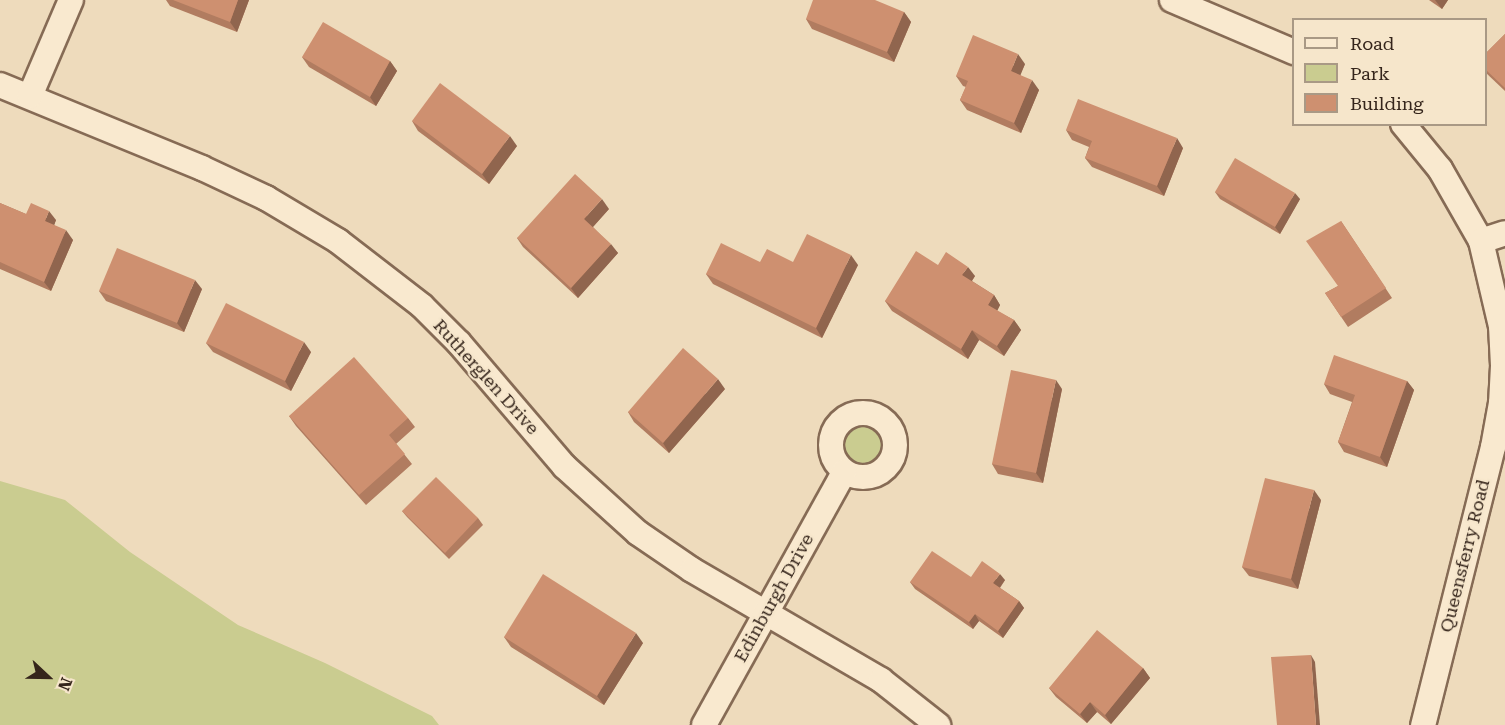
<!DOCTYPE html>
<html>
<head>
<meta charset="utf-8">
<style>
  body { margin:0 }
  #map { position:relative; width:1505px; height:725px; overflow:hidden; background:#eedbbc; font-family:"Roboto Serif",serif }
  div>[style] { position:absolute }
  .green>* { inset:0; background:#cacc90 }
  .round { border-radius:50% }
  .roads { filter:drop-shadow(2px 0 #866b55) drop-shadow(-2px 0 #866b55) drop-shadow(0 2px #866b55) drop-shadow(0 -2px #866b55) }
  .minor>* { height:24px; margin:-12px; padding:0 12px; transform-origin:12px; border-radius:12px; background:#f9e9cf }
  .minor>.ring { margin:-12px; padding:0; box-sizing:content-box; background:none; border:24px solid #f9e9cf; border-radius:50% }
  .wall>* { inset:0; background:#b17c60 }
  .shaded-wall>* { inset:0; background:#90654e }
  .building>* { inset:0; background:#ce9070 }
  span { translate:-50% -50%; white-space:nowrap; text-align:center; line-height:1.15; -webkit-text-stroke:4.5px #f6e6cb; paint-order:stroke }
  .street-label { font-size:18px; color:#35251b }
  .legend { position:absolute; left:1292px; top:18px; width:195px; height:108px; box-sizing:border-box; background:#f6e6cb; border:2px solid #a99985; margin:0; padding:8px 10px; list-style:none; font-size:18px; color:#35251b }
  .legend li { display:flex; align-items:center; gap:12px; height:30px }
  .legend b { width:30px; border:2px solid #a99985 }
  .north { position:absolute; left:18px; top:647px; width:60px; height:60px; -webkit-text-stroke:4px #f6e6cb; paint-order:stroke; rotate:112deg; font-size:16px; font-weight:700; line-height:24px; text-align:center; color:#35251b }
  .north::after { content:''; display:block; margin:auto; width:21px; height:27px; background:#35251b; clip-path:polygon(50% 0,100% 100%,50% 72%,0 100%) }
</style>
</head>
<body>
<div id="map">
  <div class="green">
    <i class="round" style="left:845px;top:427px;width:36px;height:36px"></i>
    <i style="clip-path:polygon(0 481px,65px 500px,130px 552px,238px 625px,325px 663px,432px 716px,439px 725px,0 725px)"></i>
  </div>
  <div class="roads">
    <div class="minor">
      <i style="left:1172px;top:0;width:133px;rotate:23.1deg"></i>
      <i style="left:0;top:85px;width:218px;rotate:22.3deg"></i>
      <i style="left:202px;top:168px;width:71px;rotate:25.1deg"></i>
      <i style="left:266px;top:198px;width:84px;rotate:30.8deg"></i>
      <i style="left:338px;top:241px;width:106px;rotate:37.7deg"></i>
      <i style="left:422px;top:306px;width:52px;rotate:45deg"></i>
      <i style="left:459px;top:343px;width:162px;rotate:49.5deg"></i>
      <i style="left:564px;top:466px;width:100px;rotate:42.2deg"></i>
      <i style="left:638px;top:533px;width:65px;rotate:34.4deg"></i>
      <i style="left:692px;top:570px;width:219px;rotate:30.2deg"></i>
      <i style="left:881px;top:680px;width:73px;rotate:38.3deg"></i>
      <i style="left:30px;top:96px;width:104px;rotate:-66.9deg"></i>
      <i style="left:1403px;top:124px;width:58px;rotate:50.6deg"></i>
      <i style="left:1440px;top:169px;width:83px;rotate:60.3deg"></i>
      <i style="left:1481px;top:241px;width:87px;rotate:76.8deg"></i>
      <i style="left:1501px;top:326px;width:40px;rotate:87.1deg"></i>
      <i style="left:1503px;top:366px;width:37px;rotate:93deg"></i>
      <i style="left:1501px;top:403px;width:45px;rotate:100.3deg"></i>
      <i style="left:1493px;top:447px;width:287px;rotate:104.1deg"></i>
      <i style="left:1481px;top:241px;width:25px;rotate:-18deg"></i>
      <i class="ring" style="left:831px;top:413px;width:40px;height:40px"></i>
      <i style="left:704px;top:725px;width:289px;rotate:-61deg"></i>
    </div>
  </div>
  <div class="wall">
    <i style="clip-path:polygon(166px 0,249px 0,237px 32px,170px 6px)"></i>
    <i style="clip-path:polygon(1429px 0,1448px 0,1442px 9px)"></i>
    <i style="clip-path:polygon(904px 12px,911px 22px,894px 62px,812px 29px,806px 19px)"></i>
    <i style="clip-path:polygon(1505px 34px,1505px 91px,1485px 72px,1485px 54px)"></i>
    <i style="clip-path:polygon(302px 57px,390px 61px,397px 71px,376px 106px,309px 67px)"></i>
    <i style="clip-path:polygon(1025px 64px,1020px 75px,1039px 90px,1021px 133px,967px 110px,960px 100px,966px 87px,963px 86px,956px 76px)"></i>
    <i style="clip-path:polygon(412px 121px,517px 146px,489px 184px,418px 131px)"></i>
    <i style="clip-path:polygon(1066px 130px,1183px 148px,1164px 196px,1092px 167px,1085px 158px,1089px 147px,1072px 140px)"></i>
    <i style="clip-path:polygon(1215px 192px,1300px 199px,1280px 234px,1220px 199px)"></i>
    <i style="clip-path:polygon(0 203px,26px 214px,56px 220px,54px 225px,73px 240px,51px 291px,0 269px)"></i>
    <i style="clip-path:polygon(609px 209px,593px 227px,618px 253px,578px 298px,523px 247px,517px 238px)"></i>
    <i style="clip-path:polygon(1341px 221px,1392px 298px,1348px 327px,1325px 293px,1338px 286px)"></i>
    <i style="clip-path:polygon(760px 262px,793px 262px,858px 265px,822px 338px,713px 284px,706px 274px)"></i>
    <i style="clip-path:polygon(938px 265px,975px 276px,972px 281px,994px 295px,1000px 305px,997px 311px,1014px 320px,1021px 330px,1004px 356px,979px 340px,968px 359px,892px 311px,885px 301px)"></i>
    <i style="clip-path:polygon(202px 289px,184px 332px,106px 301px,99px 291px)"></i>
    <i style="clip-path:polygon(206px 343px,311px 352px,291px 391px,213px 352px)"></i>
    <i style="clip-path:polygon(1407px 381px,1414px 390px,1387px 467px,1344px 452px,1338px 442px,1352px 402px,1330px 394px,1324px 384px)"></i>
    <i style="clip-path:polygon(725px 389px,669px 453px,634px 422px,628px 412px)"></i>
    <i style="clip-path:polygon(1062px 389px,1043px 483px,998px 474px,992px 464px)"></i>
    <i style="clip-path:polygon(289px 416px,408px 418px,415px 427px,396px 444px,412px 464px,366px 505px,296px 426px)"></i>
    <i style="clip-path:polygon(1321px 500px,1298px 589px,1249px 576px,1242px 567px)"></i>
    <i style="clip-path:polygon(402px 511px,478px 518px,483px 525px,449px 559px,407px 517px)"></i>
    <i style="clip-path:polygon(971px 577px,1005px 580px,1000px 588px,1019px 601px,1024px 608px,1003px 638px,979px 621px,973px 629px,915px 589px,910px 582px)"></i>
    <i style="clip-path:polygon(504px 637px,643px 643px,604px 705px,511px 647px)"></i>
    <i style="clip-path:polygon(1143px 668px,1150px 678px,1111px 724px,1097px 712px,1087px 723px,1056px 697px,1049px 688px)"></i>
  </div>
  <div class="shaded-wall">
    <i style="clip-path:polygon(238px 0,249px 0,237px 32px,230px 22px)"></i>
    <i style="clip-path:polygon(1435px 0,1448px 0,1442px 9px)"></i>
    <i style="clip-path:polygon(904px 12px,911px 22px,894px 62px,887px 52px)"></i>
    <i style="clip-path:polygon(1018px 54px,1025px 64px,1018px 81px,1011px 71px)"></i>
    <i style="clip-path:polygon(390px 61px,397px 71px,376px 106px,370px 97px)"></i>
    <i style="clip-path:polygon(1032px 80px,1039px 90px,1021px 133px,1014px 123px)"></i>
    <i style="clip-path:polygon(510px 136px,517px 146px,489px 184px,482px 174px)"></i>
    <i style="clip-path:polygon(1177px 138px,1183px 148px,1164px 196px,1157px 186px)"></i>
    <i style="clip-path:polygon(1295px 193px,1300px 199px,1280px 234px,1275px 227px)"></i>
    <i style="clip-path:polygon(602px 199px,609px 209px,591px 229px,584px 219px)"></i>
    <i style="clip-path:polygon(49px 211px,56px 220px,52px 231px,45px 221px)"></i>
    <i style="clip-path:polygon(66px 230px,73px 240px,51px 291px,44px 282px)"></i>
    <i style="clip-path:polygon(611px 244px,618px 253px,578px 298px,571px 288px)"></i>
    <i style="clip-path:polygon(851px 255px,858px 265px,822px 338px,816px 328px)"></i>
    <i style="clip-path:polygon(968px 267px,975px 276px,969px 285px,962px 275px)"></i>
    <i style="clip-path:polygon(195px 280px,202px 289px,184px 332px,177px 323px)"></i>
    <i style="clip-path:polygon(994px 295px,1000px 305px,995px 315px,988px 305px)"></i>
    <i style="clip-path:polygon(1014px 320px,1021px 330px,1004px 356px,997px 346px)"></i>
    <i style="clip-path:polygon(972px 330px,979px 340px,968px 359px,961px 349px)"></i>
    <i style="clip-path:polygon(304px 342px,311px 352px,291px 391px,285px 381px)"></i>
    <i style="clip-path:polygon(718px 379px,725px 389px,669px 453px,663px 443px)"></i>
    <i style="clip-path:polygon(1056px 380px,1062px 389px,1043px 483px,1036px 473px)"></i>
    <i style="clip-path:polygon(1407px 381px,1414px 390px,1387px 467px,1380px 457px)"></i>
    <i style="clip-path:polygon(1314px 490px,1321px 500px,1298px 589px,1291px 579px)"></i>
    <i style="clip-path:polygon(1000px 574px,1005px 580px,998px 590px,993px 583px)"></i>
    <i style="clip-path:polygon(1019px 601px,1024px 608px,1003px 638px,998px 631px)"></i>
    <i style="clip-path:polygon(975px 614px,979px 621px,973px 629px,969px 622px)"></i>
    <i style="clip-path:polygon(636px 633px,643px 643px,604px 705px,597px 696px)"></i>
    <i style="clip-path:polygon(1311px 655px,1315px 662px,1320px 725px,1316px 725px)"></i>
    <i style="clip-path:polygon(1143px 668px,1150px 678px,1111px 724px,1105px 715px)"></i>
    <i style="clip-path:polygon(1090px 702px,1097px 712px,1087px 723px,1080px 714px)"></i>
  </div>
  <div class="building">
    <i style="clip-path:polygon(173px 0,238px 0,230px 22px)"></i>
    <i style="clip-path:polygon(813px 0,875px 0,904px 12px,887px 52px,806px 19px)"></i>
    <i style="clip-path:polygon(323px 22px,390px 61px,370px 97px,302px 57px)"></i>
    <i style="clip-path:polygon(1505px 34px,1505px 88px,1485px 69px,1485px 54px)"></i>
    <i style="clip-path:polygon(973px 35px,1018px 54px,1011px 71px,1032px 80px,1014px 123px,960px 100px,968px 81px,956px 76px)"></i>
    <i style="clip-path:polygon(440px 83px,510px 136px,482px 174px,412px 121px)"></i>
    <i style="clip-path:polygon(1078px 99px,1177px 138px,1157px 186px,1085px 158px,1092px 141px,1066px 130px)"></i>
    <i style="clip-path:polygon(1235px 158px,1295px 193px,1275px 227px,1215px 192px)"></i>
    <i style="clip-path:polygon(575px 174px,602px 199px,584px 219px,611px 244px,571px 288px,517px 238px)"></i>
    <i style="clip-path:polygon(0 203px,26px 214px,31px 203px,49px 211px,45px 221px,66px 230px,44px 282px,0 262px)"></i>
    <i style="clip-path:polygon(1341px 221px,1386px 288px,1341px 317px,1325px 293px,1338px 286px,1306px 241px)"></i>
    <i style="clip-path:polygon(807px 234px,851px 255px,816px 328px,706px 274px,721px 243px,760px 262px,767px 249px,793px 262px)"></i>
    <i style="clip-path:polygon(117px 248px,195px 280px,177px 323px,99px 291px)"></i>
    <i style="clip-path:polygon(916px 251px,938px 265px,946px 252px,968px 267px,962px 275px,994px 295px,988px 305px,1014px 320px,997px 346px,972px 330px,961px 349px,885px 301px)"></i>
    <i style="clip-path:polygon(226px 303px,304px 342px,285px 381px,206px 343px)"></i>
    <i style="clip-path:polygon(683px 348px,718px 379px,663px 443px,628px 412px)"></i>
    <i style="clip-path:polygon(1334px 355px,1407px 381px,1380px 457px,1338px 442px,1355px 395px,1324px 384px)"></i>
    <i style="clip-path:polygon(354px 357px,408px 418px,389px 435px,405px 454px,359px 495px,289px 416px)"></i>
    <i style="clip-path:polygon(1011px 370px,1056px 380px,1036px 473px,992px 464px)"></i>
    <i style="clip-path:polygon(436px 477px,478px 518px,445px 553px,402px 511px)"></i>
    <i style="clip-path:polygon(1265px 478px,1314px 490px,1291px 579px,1242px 567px)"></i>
    <i style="clip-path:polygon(932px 551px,971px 577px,982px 561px,1000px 574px,993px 583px,1019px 601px,998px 631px,975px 614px,969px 622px,910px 582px)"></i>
    <i style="clip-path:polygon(543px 574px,636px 633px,597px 696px,504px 637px)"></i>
    <i style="clip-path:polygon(1097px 630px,1143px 668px,1105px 715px,1090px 702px,1080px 714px,1049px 688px)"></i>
    <i style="clip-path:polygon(1311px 655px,1316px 725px,1277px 725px,1271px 657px)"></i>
  </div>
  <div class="street-label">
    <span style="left:486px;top:377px;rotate:48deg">Rutherglen Drive</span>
    <span style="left:1465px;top:556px;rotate:-76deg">Queensferry Road</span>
    <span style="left:774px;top:598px;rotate:-61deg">Edinburgh Drive</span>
  </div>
  <ul class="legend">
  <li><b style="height:8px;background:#f9e9cf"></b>Road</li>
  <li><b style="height:16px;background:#cacc90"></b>Park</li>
  <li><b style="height:16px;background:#ce9070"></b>Building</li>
  </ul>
  <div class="north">N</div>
</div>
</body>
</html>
